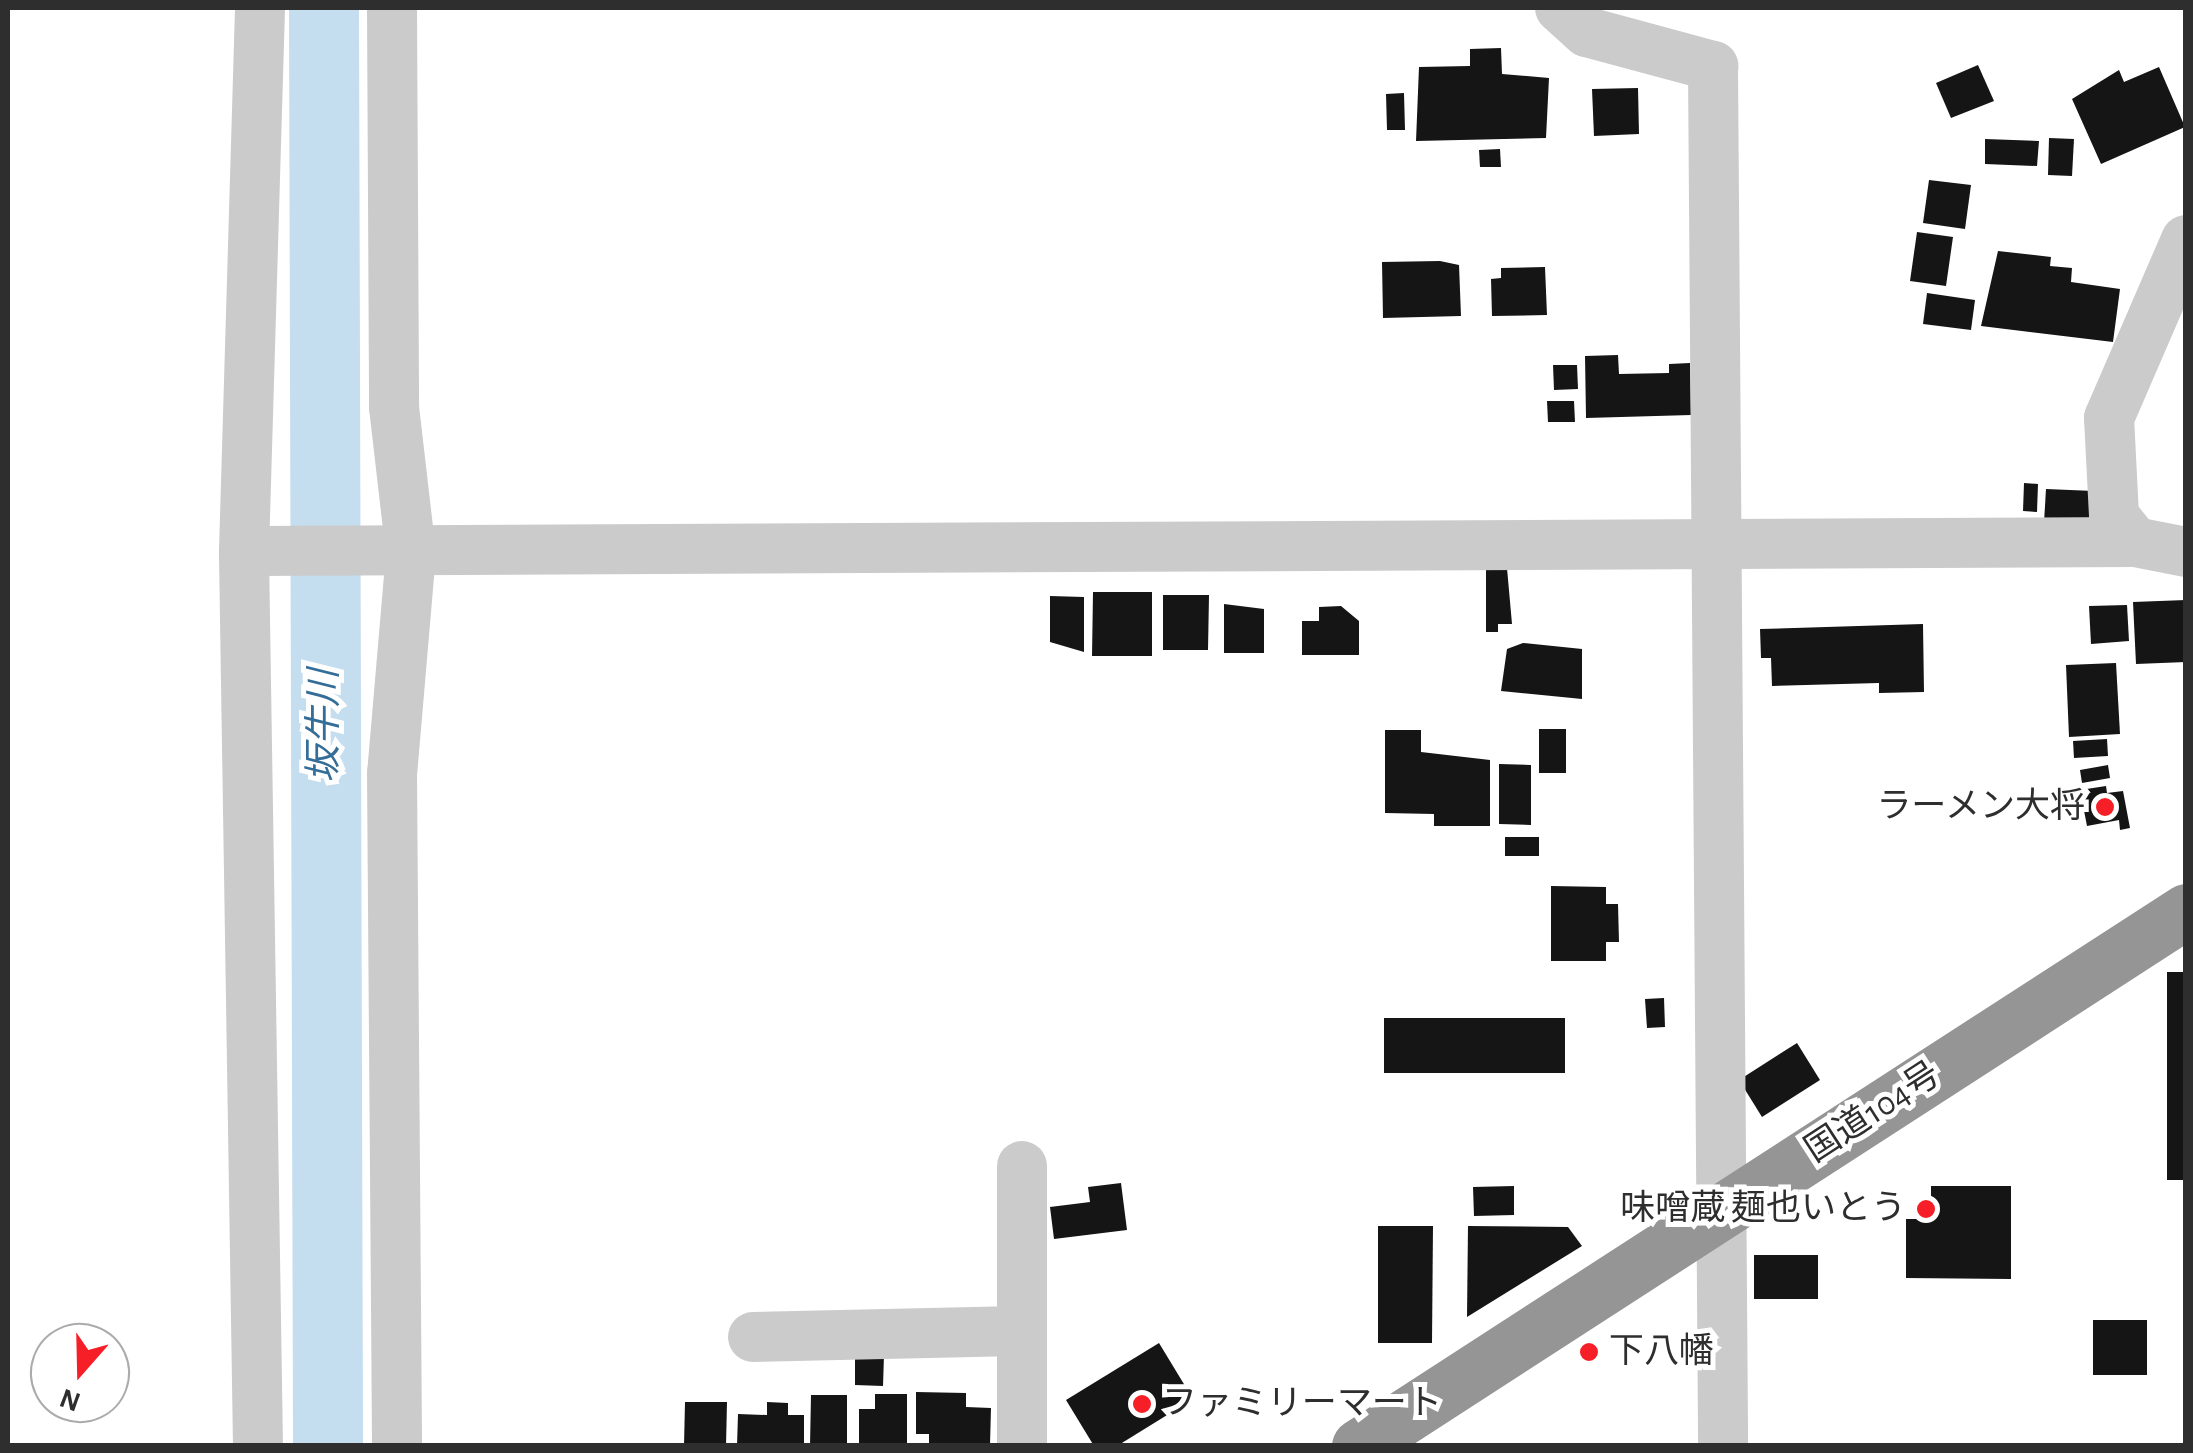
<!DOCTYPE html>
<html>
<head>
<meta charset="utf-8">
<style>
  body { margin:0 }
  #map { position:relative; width:2193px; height:1453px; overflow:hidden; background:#fff; font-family:"Alegreya Sans","Noto Sans JP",sans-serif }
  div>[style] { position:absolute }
  .river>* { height:70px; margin:-35px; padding:0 35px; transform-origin:35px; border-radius:35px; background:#c4ddef }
  .building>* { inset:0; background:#151515 }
  .minor>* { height:50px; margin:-25px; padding:0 25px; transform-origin:25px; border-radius:25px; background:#cbcbcb }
  .highway>* { height:55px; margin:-27.5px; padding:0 27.5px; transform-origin:27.5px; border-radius:27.5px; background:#959595 }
  .dots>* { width:28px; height:28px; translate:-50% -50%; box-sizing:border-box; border:5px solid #fff; border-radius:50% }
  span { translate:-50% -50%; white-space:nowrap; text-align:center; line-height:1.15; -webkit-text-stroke:10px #fff; paint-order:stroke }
  .poi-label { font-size:35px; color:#2e2e2e }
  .right { translate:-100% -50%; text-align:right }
  .left { translate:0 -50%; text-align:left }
  .street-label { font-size:35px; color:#2e2e2e }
  .water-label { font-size:38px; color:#346e98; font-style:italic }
  .frame { position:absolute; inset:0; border:10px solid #2e2e2e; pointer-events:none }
  .north { position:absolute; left:30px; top:1323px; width:100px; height:100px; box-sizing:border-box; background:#fff; border:2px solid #ababab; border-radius:50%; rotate:200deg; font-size:28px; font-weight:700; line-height:40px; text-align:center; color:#2e2e2e }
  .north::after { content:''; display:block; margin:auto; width:35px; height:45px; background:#f61f28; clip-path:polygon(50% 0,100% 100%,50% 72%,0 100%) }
</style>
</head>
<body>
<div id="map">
  <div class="river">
    <i style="left:324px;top:8px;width:1438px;rotate:89.84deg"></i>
  </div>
  <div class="building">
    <i style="clip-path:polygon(1501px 48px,1502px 74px,1549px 78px,1546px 138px,1416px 141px,1419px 67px,1470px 66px,1470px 49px)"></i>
    <i style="clip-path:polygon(1978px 65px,1994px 101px,1951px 118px,1936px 83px)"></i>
    <i style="clip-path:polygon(2159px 67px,2185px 127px,2101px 164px,2072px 99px,2119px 70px,2124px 82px)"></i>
    <i style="clip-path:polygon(1638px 88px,1639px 134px,1594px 136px,1592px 89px)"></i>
    <i style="clip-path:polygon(1404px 93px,1405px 130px,1387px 130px,1386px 94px)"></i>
    <i style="clip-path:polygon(2049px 138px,2074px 139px,2072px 176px,2048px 175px)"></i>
    <i style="clip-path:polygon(1985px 139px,2039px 141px,2037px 166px,1985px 164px)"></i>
    <i style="clip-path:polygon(1500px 149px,1501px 167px,1480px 167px,1479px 150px)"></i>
    <i style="clip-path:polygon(1929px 180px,1971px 185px,1965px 229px,1923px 223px)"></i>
    <i style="clip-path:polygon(1917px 232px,1953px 237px,1946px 286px,1910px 281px)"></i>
    <i style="clip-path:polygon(1998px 251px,2051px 257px,2050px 266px,2072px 268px,2071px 282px,2120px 289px,2113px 342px,1981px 326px)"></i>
    <i style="clip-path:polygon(1440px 261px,1459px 265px,1461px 316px,1383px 318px,1382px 262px)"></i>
    <i style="clip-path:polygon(1545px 267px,1547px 315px,1492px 316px,1491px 279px,1501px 278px,1501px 268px)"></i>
    <i style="clip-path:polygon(1927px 293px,1975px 300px,1971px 330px,1923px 324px)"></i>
    <i style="clip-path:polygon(1618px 355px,1619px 374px,1669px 373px,1669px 364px,1690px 363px,1691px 415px,1586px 418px,1585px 356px)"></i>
    <i style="clip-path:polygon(1553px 365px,1577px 365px,1578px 389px,1554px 390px)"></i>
    <i style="clip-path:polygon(1547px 401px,1574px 401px,1575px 422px,1548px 422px)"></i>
    <i style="clip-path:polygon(2024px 483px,2038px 484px,2037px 512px,2023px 511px)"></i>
    <i style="clip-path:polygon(2046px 489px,2094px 491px,2093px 525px,2044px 523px)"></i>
    <i style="clip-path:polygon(1486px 568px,1507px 568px,1512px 624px,1498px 624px,1498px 632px,1486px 632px)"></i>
    <i style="clip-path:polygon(1093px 592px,1152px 592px,1152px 656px,1092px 656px)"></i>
    <i style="clip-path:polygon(1163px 595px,1209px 595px,1208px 650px,1163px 650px)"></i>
    <i style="clip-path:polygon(1050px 596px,1084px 597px,1084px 652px,1050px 642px)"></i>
    <i style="clip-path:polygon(2186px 600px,2186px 662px,2136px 664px,2133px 602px)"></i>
    <i style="clip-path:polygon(1224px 604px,1264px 609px,1264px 653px,1224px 653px)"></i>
    <i style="clip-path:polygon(2127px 605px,2129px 641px,2091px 644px,2089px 606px)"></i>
    <i style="clip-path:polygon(1341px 606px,1359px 621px,1359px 655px,1302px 655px,1302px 621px,1319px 621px,1319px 607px)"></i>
    <i style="clip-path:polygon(1923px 624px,1924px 692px,1879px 693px,1879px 683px,1772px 686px,1771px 658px,1761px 658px,1760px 629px)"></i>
    <i style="clip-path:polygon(1523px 643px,1582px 649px,1582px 699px,1501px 691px,1507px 649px)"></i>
    <i style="clip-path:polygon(2116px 663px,2120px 734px,2069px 737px,2066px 665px)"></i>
    <i style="clip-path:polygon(1539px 729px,1566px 729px,1566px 773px,1539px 773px)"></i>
    <i style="clip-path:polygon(1385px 730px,1421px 730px,1421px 752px,1490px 760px,1490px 826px,1434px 826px,1434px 814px,1385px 813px)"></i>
    <i style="clip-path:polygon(2107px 739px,2108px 756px,2074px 758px,2073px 741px)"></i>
    <i style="clip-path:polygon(1499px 764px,1531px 765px,1531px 825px,1499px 824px)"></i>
    <i style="clip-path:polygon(2108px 765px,2110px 778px,2082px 783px,2080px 770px)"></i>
    <i style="clip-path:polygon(2106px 786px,2107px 793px,2123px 791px,2130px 828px,2120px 830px,2119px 820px,2087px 826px,2080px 790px)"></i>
    <i style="clip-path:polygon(1505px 837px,1539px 837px,1539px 856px,1505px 856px)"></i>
    <i style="clip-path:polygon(1551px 886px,1606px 887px,1606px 904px,1618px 904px,1619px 942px,1606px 942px,1606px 961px,1551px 961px)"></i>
    <i style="clip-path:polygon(2167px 972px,2186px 972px,2186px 1180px,2167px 1180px)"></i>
    <i style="clip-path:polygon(1664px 998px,1665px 1027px,1647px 1028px,1645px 999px)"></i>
    <i style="clip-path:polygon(1384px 1018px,1565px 1018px,1565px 1073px,1384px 1073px)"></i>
    <i style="clip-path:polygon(1797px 1043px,1820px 1080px,1762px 1117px,1739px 1080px)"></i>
    <i style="clip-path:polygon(1121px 1183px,1127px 1230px,1054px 1239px,1050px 1207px,1090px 1202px,1088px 1187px)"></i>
    <i style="clip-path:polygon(1514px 1186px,1514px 1215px,1474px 1216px,1473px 1187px)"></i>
    <i style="clip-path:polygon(1931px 1186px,2011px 1186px,2011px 1279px,1906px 1278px,1906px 1219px,1931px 1219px)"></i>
    <i style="clip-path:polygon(1378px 1226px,1433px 1226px,1432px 1343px,1378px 1343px)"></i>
    <i style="clip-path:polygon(1468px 1226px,1568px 1227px,1582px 1246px,1467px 1317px)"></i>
    <i style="clip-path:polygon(1754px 1255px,1818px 1255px,1818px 1299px,1754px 1299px)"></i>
    <i style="clip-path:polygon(2093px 1320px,2147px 1320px,2147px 1375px,2093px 1375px)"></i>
    <i style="clip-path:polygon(1159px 1343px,1193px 1399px,1117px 1446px,1094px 1446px,1066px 1400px)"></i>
    <i style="clip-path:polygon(855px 1354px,884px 1355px,883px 1386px,855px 1385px)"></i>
    <i style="clip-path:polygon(916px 1392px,966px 1393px,966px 1407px,991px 1408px,990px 1445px,929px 1445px,929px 1434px,916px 1434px)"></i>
    <i style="clip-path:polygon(875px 1394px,907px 1394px,907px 1446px,859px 1446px,859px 1409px,875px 1409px)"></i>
    <i style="clip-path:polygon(811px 1395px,847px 1395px,847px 1446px,810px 1446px)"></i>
    <i style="clip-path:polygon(685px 1402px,727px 1402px,726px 1446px,684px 1446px)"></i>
    <i style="clip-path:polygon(767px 1402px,788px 1403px,788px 1415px,804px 1415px,804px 1446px,737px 1446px,738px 1414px,767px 1415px)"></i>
  </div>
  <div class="minor">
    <i style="left:392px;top:8px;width:399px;rotate:89.7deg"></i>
    <i style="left:394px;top:407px;width:147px;rotate:83.4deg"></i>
    <i style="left:411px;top:553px;width:221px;rotate:94.9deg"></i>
    <i style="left:392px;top:773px;width:673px;rotate:89.57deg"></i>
    <i style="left:1560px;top:8px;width:36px;rotate:42deg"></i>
    <i style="left:1587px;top:32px;width:131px;rotate:15.1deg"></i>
    <i style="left:1713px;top:66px;width:1380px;rotate:89.58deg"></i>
    <i style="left:2135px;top:542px;width:33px;rotate:-129deg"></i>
    <i style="left:2114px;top:516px;width:98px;rotate:-92.9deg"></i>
    <i style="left:2109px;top:418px;width:194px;rotate:-66.6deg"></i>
    <i style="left:244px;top:551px;width:1891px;rotate:-0.27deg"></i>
    <i style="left:2135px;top:542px;width:52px;rotate:11.1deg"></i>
    <i style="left:753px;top:1337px;width:269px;rotate:-1.3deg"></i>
    <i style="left:258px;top:1446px;width:895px;rotate:-90.9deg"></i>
    <i style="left:244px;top:551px;width:543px;rotate:-88.31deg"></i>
    <i style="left:1022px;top:1446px;width:280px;rotate:-90deg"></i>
  </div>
  <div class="highway">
    <i style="left:1359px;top:1446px;width:985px;rotate:-32.9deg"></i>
  </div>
  <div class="dots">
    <i style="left:2105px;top:807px;background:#f61f28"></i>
    <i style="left:1926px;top:1209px;background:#f61f28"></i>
    <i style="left:1589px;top:1352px;background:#f61f28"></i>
    <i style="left:1142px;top:1404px;background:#f61f28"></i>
  </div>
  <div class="poi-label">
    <span class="right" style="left:2085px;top:807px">ラーメン大将</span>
    <span class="right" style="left:1906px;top:1209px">味噌蔵 麺也いとう</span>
    <span class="left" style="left:1609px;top:1352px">下八幡</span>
    <span class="left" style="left:1162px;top:1404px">ファミリーマート</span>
  </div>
  <div class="street-label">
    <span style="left:1873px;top:1113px;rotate:-33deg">国道104号</span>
  </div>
  <div class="water-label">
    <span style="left:326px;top:726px;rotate:-90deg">坂牛川</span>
  </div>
  <div class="frame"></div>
  <div class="north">N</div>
</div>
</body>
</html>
